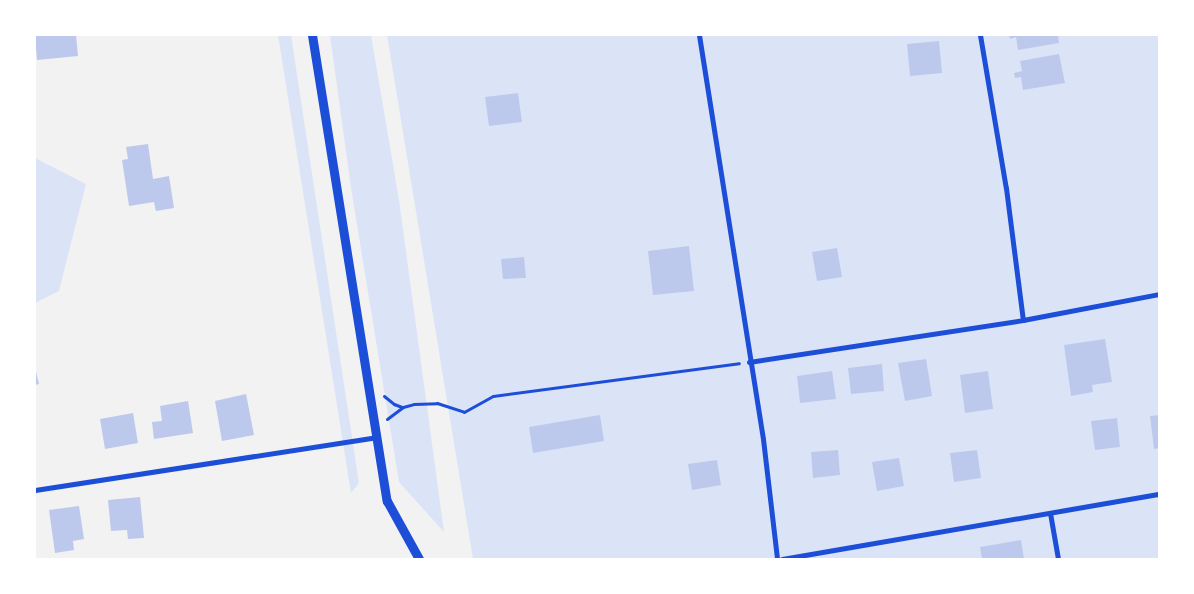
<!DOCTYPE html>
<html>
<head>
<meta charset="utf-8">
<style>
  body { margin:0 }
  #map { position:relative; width:1194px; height:594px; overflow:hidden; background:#f2f2f2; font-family:"Sofia Sans Condensed",sans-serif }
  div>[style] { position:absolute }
  .green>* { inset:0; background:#dbe4f7 }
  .building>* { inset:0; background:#bdc9ec }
  .path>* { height:3px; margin:-1.5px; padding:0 1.5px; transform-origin:1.5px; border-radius:1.5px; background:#1d4ed8 }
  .minor>* { height:5px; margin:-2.5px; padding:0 2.5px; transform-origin:2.5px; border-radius:2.5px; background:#1d4ed8 }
  .tertiary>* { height:9px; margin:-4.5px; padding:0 4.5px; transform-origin:4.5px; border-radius:4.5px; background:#1d4ed8 }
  span { translate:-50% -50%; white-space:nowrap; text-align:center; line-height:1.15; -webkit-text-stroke:4px #fff; paint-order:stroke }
  .frame { position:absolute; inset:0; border:36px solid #fff; pointer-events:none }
</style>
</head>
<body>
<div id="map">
  <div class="green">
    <i style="clip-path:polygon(278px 35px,291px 35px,359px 483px,351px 493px)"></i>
    <i style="clip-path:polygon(330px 35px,371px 35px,399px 200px,444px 532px,399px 482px,351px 188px)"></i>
    <i style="clip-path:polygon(387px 35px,1159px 35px,1159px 559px,473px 559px)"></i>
    <i style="clip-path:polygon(35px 158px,86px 184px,59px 291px,35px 303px)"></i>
  </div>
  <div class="building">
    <i style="clip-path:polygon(35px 35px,76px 35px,78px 56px,37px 60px)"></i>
    <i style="clip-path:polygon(1009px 35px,1058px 35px,1059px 43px,1018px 50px,1016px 37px,1010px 39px)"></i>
    <i style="clip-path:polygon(939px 41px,942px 73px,910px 76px,907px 44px)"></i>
    <i style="clip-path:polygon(1059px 54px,1065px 83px,1023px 90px,1021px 77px,1015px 78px,1014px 73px,1022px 71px,1020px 61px)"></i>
    <i style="clip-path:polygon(518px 93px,522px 122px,489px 126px,485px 97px)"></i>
    <i style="clip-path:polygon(148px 144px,153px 179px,169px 176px,174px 208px,156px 211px,154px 202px,129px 206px,122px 160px,128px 159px,126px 147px)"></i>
    <i style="clip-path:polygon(689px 246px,694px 291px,653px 295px,648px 251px)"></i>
    <i style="clip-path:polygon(837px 248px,842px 277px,817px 281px,812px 252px)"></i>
    <i style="clip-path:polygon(524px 257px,526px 278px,503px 279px,501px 259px)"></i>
    <i style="clip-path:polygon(1105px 339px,1112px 382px,1092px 385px,1093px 392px,1071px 396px,1064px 345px)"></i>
    <i style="clip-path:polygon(926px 359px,932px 396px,905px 401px,898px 363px)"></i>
    <i style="clip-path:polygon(882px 364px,884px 391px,851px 394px,848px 368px)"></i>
    <i style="clip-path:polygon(35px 368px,39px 384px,35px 385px)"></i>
    <i style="clip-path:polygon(832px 371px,836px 399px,800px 403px,797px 376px)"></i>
    <i style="clip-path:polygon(988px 371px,993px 409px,965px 413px,960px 375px)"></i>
    <i style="clip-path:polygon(246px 394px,254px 435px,222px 441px,215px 401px)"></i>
    <i style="clip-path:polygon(188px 401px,193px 433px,154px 439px,152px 422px,162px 421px,160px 406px)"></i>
    <i style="clip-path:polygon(133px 413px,138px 443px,105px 449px,100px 419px)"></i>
    <i style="clip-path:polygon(600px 415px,604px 441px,533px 453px,529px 427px)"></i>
    <i style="clip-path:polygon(1159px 415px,1159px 448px,1154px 449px,1150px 416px)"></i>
    <i style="clip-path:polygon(1117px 418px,1120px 447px,1095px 450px,1091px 421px)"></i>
    <i style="clip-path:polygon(838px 450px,840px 475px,813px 478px,811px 452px)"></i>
    <i style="clip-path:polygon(977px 450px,981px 478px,954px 482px,950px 453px)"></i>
    <i style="clip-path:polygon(899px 458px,904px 486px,877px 491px,872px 462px)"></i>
    <i style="clip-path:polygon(717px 460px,721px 485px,692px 490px,688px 464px)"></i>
    <i style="clip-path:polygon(140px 497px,144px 538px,128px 539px,127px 530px,111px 531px,108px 500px)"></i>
    <i style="clip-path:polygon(79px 506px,84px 539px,73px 541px,74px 550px,55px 553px,49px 510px)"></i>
    <i style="clip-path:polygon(1021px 540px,1024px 559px,982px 559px,980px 547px)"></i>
  </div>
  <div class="path">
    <i style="left:384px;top:396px;width:13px;rotate:39deg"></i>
    <i style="left:394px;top:404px;width:9px;rotate:21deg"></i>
    <i style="left:387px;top:419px;width:20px;rotate:-37deg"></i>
    <i style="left:403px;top:407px;width:11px;rotate:-15deg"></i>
    <i style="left:414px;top:404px;width:23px;rotate:-2deg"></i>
    <i style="left:437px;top:403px;width:28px;rotate:18deg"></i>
    <i style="left:464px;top:412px;width:33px;rotate:-29deg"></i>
    <i style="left:493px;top:396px;width:248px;rotate:-7.6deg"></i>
  </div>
  <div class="minor">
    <i style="left:699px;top:35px;width:409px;rotate:81deg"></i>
    <i style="left:763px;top:439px;width:121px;rotate:83.3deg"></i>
    <i style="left:980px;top:35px;width:155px;rotate:80.4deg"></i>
    <i style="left:1006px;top:188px;width:133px;rotate:82.7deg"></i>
    <i style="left:749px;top:362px;width:277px;rotate:-8.7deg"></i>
    <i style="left:1023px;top:320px;width:138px;rotate:-10.8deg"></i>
    <i style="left:35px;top:490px;width:345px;rotate:-8.8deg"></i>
    <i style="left:1050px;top:513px;width:47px;rotate:80.1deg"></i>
    <i style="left:782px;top:559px;width:383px;rotate:-9.8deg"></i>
  </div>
  <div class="tertiary">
    <i style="left:312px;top:35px;width:472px;rotate:80.9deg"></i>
    <i style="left:387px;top:501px;width:66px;rotate:61.1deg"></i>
  </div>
  <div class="frame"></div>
</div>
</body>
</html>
